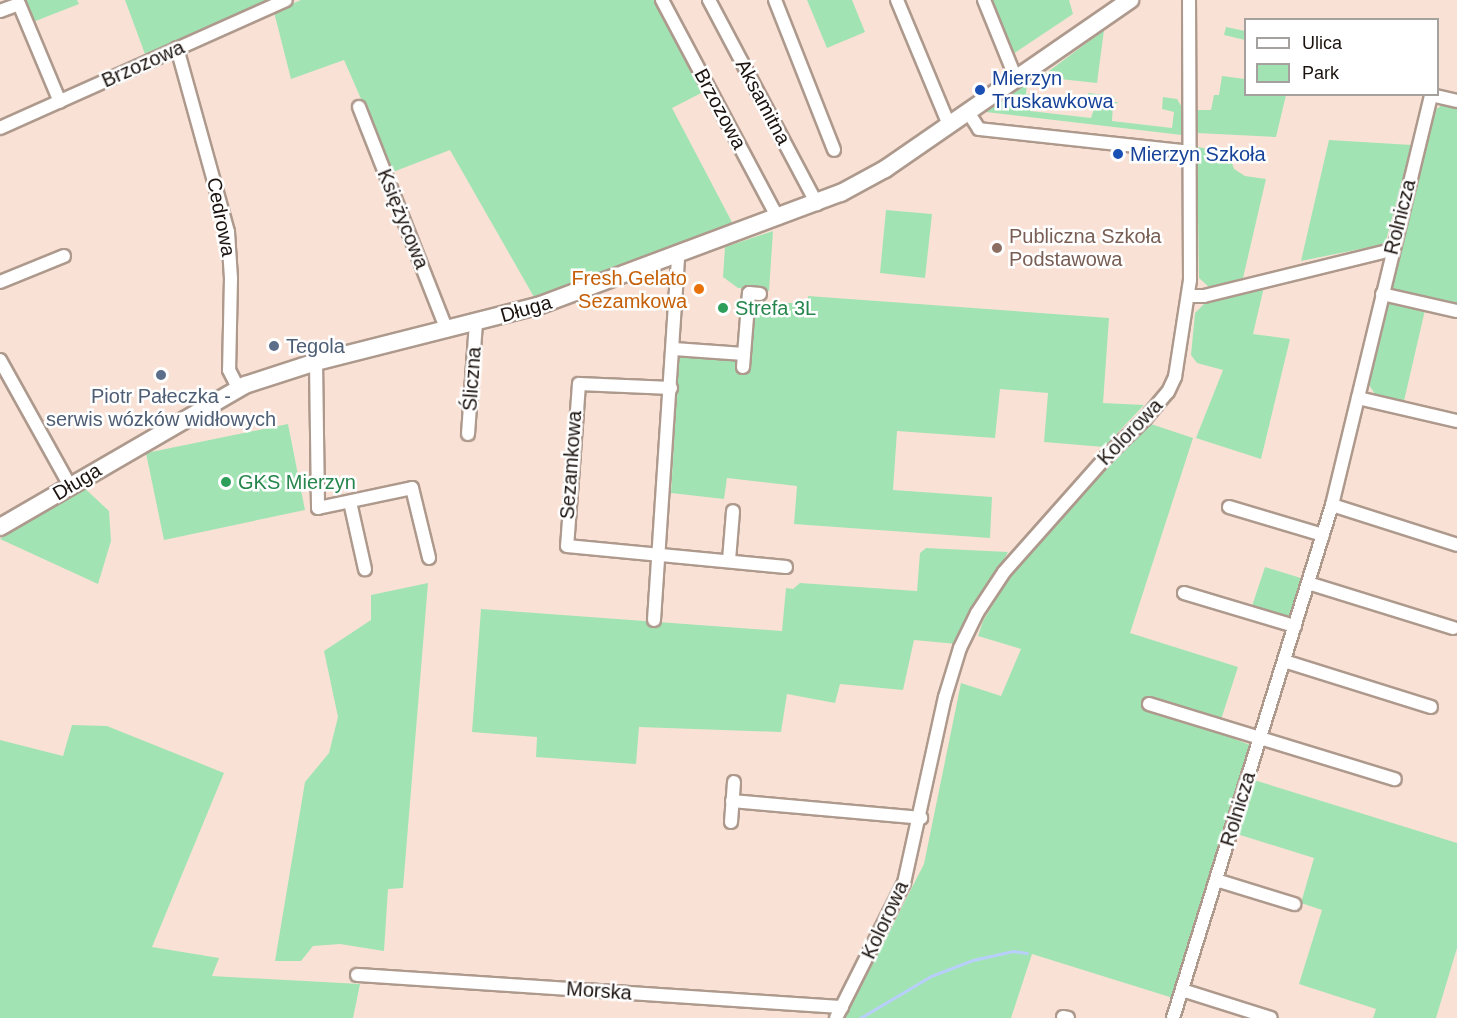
<!DOCTYPE html>
<html>
<head>
<meta charset="utf-8">
<style>
  body { margin:0 }
  #map { position:relative; width:1457px; height:1018px; overflow:hidden; background:#f9e2d5; font-family:Helvetica,sans-serif }
  div>[style] { position:absolute }
  .green>* { inset:0; background:#a2e3b3 }
  .stream>* { height:3px; margin:-1.5px; padding:0 1.5px; transform-origin:1.5px; border-radius:1.5px; background:#b8cffb }
  .roads { filter:drop-shadow(2px 0 #ae998d) drop-shadow(-2px 0 #ae998d) drop-shadow(0 2px #ae998d) drop-shadow(0 -2px #ae998d) }
  .street>* { height:12px; margin:-6px; padding:0 6px; transform-origin:6px; border-radius:6px; background:#fff }
  .secondary>* { height:16px; margin:-8px; padding:0 8px; transform-origin:8px; border-radius:8px; background:#fff }
  .dots>* { width:16px; height:16px; translate:-50% -50%; box-sizing:border-box; border:3px solid #fff; border-radius:50% }
  span { translate:-50% -50%; white-space:nowrap; text-align:center; line-height:1.15; -webkit-text-stroke:5px #fff; paint-order:stroke }
  .street-label { font-size:20px; color:#1b130f }
  .transit-label { font-size:20px; color:#164399 }
  .left { translate:0 -50%; text-align:left }
  .education-label { font-size:20px; color:#785e54 }
  .food-label { font-size:20px; color:#c56008 }
  .right { translate:-100% -50%; text-align:right }
  .leisure-label { font-size:20px; color:#27864d }
  .service-label { font-size:20px; color:#4e5e75 }
  .legend { position:absolute; left:1244px; top:18px; width:195px; height:78px; box-sizing:border-box; background:#fff; border:2px solid #a4a19f; margin:0; padding:8px 10px; list-style:none; font-size:18px; color:#1b130f }
  .legend li { display:flex; align-items:center; gap:12px; height:30px }
  .legend b { width:30px; border:2px solid #a4a19f }
</style>
</head>
<body>
<div id="map">
  <div class="green">
    <i style="clip-path:polygon(24px 0,77px 0,79px 4px,33px 22px)"></i>
    <i style="clip-path:polygon(125px 0,268px 0,145px 54px)"></i>
    <i style="clip-path:polygon(301px 0,667px 0,713px 87px,672px 108px,734px 226px,534px 297px,450px 150px,393px 172px,344px 60px,291px 79px,274px 12px)"></i>
    <i style="clip-path:polygon(807px 0,852px 0,865px 32px,827px 48px)"></i>
    <i style="clip-path:polygon(991px 0,1069px 0,1073px 14px,1010px 56px)"></i>
    <i style="clip-path:polygon(1226px 27px,1245px 31px,1245px 40px,1224px 35px)"></i>
    <i style="clip-path:polygon(1104px 30px,1097px 83px,1041px 77px)"></i>
    <i style="clip-path:polygon(1222px 76px,1245px 79px,1246px 94px,1286px 95px,1276px 137px,1197px 133px,1196px 110px,1211px 110px,1214px 95px,1219px 95px)"></i>
    <i style="clip-path:polygon(1027px 84px,1026px 94px,1032px 95px,1030px 111px,1091px 118px,1094px 109px,1093px 103px,1087px 102px,1088px 93px,1114px 96px,1114px 102px,1119px 102px,1113px 105px,1112px 121px,1172px 128px,1174px 112px,1162px 109px,1163px 97px,1177px 99px,1183px 109px,1182px 135px,986px 112px)"></i>
    <i style="clip-path:polygon(1445px 103px,1457px 106px,1457px 304px,1428px 297px,1404px 401px,1375px 394px,1369px 385px,1432px 112px)"></i>
    <i style="clip-path:polygon(1329px 140px,1412px 145px,1385px 244px,1301px 261px)"></i>
    <i style="clip-path:polygon(1197px 147px,1209px 149px,1219px 159px,1230px 157px,1234px 169px,1245px 176px,1266px 179px,1243px 278px,1209px 287px,1199px 278px)"></i>
    <i style="clip-path:polygon(886px 210px,932px 214px,925px 278px,880px 273px)"></i>
    <i style="clip-path:polygon(773px 231px,769px 291px,738px 288px,723px 277px,725px 247px)"></i>
    <i style="clip-path:polygon(1264px 287px,1253px 334px,1290px 339px,1261px 459px,1196px 438px,1223px 370px,1197px 363px,1191px 355px,1195px 313px,1206px 302px)"></i>
    <i style="clip-path:polygon(808px 296px,1109px 318px,1103px 403px,1144px 405px,1104px 447px,1044px 442px,1048px 393px,1000px 389px,995px 438px,897px 431px,893px 490px,992px 497px,990px 538px,794px 524px,797px 486px,727px 478px,724px 499px,671px 493px,679px 356px,748px 361px,752px 301px,808px 304px)"></i>
    <i style="clip-path:polygon(288px 424px,305px 510px,164px 540px,146px 453px)"></i>
    <i style="clip-path:polygon(1151px 424px,1193px 438px,1130px 633px,1238px 667px,1217px 732px,1250px 745px,1173px 998px,1032px 954px,1011px 1018px,845px 1018px,924px 864px,961px 683px,1001px 696px,1021px 649px,978px 636px,983px 621px,1008px 579px,1124px 448px)"></i>
    <i style="clip-path:polygon(80px 484px,109px 511px,111px 541px,98px 584px,0 539px)"></i>
    <i style="clip-path:polygon(926px 548px,1008px 552px,957px 644px,914px 640px,903px 690px,840px 684px,835px 703px,787px 694px,781px 732px,639px 727px,636px 764px,536px 757px,537px 737px,472px 732px,481px 609px,782px 631px,786px 588px,793px 589px,800px 583px,917px 591px,920px 553px)"></i>
    <i style="clip-path:polygon(1265px 567px,1304px 579px,1290px 620px,1251px 609px)"></i>
    <i style="clip-path:polygon(428px 583px,403px 888px,388px 889px,384px 951px,340px 944px,313px 946px,301px 961px,275px 961px,305px 782px,329px 753px,338px 717px,324px 651px,371px 620px,371px 595px)"></i>
    <i style="clip-path:polygon(72px 725px,107px 726px,224px 773px,152px 947px,219px 958px,212px 976px,360px 984px,353px 1018px,0 1018px,0 740px,63px 756px)"></i>
    <i style="clip-path:polygon(1254px 780px,1457px 843px,1457px 948px,1436px 1018px,1373px 1018px,1376px 1009px,1299px 984px,1322px 910px,1301px 903px,1314px 858px,1237px 834px)"></i>
  </div>
  <div class="stream">
    <i style="left:860px;top:1018px;width:82px;rotate:-30.6deg"></i>
    <i style="left:931px;top:976px;width:45px;rotate:-20.9deg"></i>
    <i style="left:973px;top:960px;width:41px;rotate:-12.7deg"></i>
    <i style="left:1013px;top:951px;width:14px;rotate:8deg"></i>
  </div>
  <div class="roads">
    <div class="street">
      <i style="left:662px;top:0;width:247px;rotate:62deg"></i>
      <i style="left:709px;top:0;width:231px;rotate:62.1deg"></i>
      <i style="left:775px;top:0;width:161px;rotate:68.5deg"></i>
      <i style="left:897px;top:0;width:135px;rotate:67.4deg"></i>
      <i style="left:984px;top:0;width:85px;rotate:67.9deg"></i>
      <i style="left:0;top:11px;width:20px;rotate:-20deg"></i>
      <i style="left:19px;top:4px;width:106px;rotate:67.3deg"></i>
      <i style="left:177px;top:48px;width:191px;rotate:74.5deg"></i>
      <i style="left:228px;top:232px;width:46px;rotate:86.3deg"></i>
      <i style="left:231px;top:278px;width:92px;rotate:91.2deg"></i>
      <i style="left:229px;top:370px;width:20px;rotate:63deg"></i>
      <i style="left:359px;top:107px;width:240px;rotate:68.5deg"></i>
      <i style="left:968px;top:112px;width:20px;rotate:57deg"></i>
      <i style="left:979px;top:129px;width:212px;rotate:6.2deg"></i>
      <i style="left:0;top:128px;width:313px;rotate:-24.1deg"></i>
      <i style="left:0;top:282px;width:69px;rotate:-22.1deg"></i>
      <i style="left:1382px;top:294px;width:77px;rotate:12.8deg"></i>
      <i style="left:1188px;top:296px;width:16px"></i>
      <i style="left:1204px;top:296px;width:193px;rotate:-13.8deg"></i>
      <i style="left:674px;top:349px;width:70px;rotate:4.1deg"></i>
      <i style="left:0;top:360px;width:144px;rotate:60.9deg"></i>
      <i style="left:316px;top:362px;width:146px;rotate:89.2deg"></i>
      <i style="left:318px;top:508px;width:96px;rotate:-12deg"></i>
      <i style="left:412px;top:488px;width:72px;rotate:76.3deg"></i>
      <i style="left:743px;top:367px;width:74px;rotate:-85.4deg"></i>
      <i style="left:749px;top:293px;width:11px;rotate:5deg"></i>
      <i style="left:671px;top:388px;width:92px;rotate:-177.5deg"></i>
      <i style="left:579px;top:384px;width:162px;rotate:94.2deg"></i>
      <i style="left:567px;top:546px;width:220px;rotate:5.5deg"></i>
      <i style="left:1358px;top:398px;width:102px;rotate:13.1deg"></i>
      <i style="left:468px;top:434px;width:111px;rotate:-85.9deg"></i>
      <i style="left:350px;top:502px;width:69px;rotate:77.4deg"></i>
      <i style="left:1332px;top:505px;width:131px;rotate:17.7deg"></i>
      <i style="left:1229px;top:507px;width:98px;rotate:16.6deg"></i>
      <i style="left:729px;top:560px;width:49px;rotate:-85.3deg"></i>
      <i style="left:1308px;top:583px;width:152px;rotate:17.2deg"></i>
      <i style="left:1184px;top:593px;width:116px;rotate:16.6deg"></i>
      <i style="left:654px;top:620px;width:365px;rotate:-86.2deg"></i>
      <i style="left:1284px;top:661px;width:154px;rotate:17.4deg"></i>
      <i style="left:1149px;top:704px;width:257px;rotate:17deg"></i>
      <i style="left:732px;top:801px;width:190px;rotate:5.1deg"></i>
      <i style="left:731px;top:822px;width:40px;rotate:-85.7deg"></i>
      <i style="left:1216px;top:880px;width:82px;rotate:17.1deg"></i>
      <i style="left:357px;top:975px;width:486px;rotate:3.8deg"></i>
      <i style="left:1182px;top:990px;width:93px;rotate:17.5deg"></i>
      <i style="left:1063px;top:1017px;width:5px;rotate:11deg"></i>
      <i style="left:836px;top:1018px;width:151px;rotate:-63.3deg"></i>
      <i style="left:904px;top:883px;width:190px;rotate:-77.6deg"></i>
      <i style="left:945px;top:697px;width:51px;rotate:-73deg"></i>
      <i style="left:960px;top:648px;width:39px;rotate:-64deg"></i>
      <i style="left:977px;top:613px;width:49px;rotate:-56.6deg"></i>
      <i style="left:1004px;top:572px;width:154px;rotate:-48.4deg"></i>
      <i style="left:1106px;top:457px;width:54px;rotate:-44.3deg"></i>
      <i style="left:1145px;top:419px;width:35px;rotate:-50deg"></i>
      <i style="left:1168px;top:392px;width:17px;rotate:-65deg"></i>
      <i style="left:1175px;top:377px;width:98px;rotate:-81.2deg"></i>
      <i style="left:1190px;top:280px;width:280px;rotate:-90.2deg"></i>
      <i style="left:1173px;top:1018px;width:537px;rotate:-72.78deg"></i>
      <i style="left:1332px;top:505px;width:422px;rotate:-76.4deg"></i>
      <i style="left:1431px;top:95px;width:27px;rotate:13deg"></i>
    </div>
    <div class="secondary">
      <i style="left:0;top:527px;width:283px;rotate:-30.1deg"></i>
      <i style="left:245px;top:385px;width:75px;rotate:-17.9deg"></i>
      <i style="left:316px;top:362px;width:229px;rotate:-14.2deg"></i>
      <i style="left:538px;top:306px;width:323px;rotate:-20.5deg"></i>
      <i style="left:841px;top:193px;width:50px;rotate:-28.6deg"></i>
      <i style="left:885px;top:169px;width:298px;rotate:-34.6deg"></i>
    </div>
  </div>
  <div class="dots">
    <i style="left:980px;top:90px;background:#1a4fb4"></i>
    <i style="left:1118px;top:154px;background:#1a4fb4"></i>
    <i style="left:997px;top:248px;background:#8d6e63"></i>
    <i style="left:699px;top:289px;background:#e8710a"></i>
    <i style="left:723px;top:308px;background:#2e9e5b"></i>
    <i style="left:274px;top:346px;background:#5c6f8a"></i>
    <i style="left:161px;top:375px;background:#5c6f8a"></i>
    <i style="left:226px;top:482px;background:#2e9e5b"></i>
  </div>
  <div class="street-label">
    <span style="left:143px;top:64px;rotate:-24deg">Brzozowa</span>
    <span style="left:763px;top:102px;rotate:62deg">Aksamitna</span>
    <span style="left:720px;top:109px;rotate:62deg">Brzozowa</span>
    <span style="left:221px;top:217px;rotate:79deg">Cedrowa</span>
    <span style="left:1400px;top:217px;rotate:-76deg">Rolnicza</span>
    <span style="left:403px;top:219px;rotate:68deg">Księżycowa</span>
    <span style="left:526px;top:309px;rotate:-16deg">Długa</span>
    <span style="left:472px;top:379px;rotate:-86deg">Śliczna</span>
    <span style="left:1130px;top:432px;rotate:-46deg">Kolorowa</span>
    <span style="left:571px;top:465px;rotate:-86deg">Sezamkowa</span>
    <span style="left:77px;top:482px;rotate:-31deg">Długa</span>
    <span style="left:1238px;top:809px;rotate:-73deg">Rolnicza</span>
    <span style="left:885px;top:920px;rotate:-65deg">Kolorowa</span>
    <span style="left:599px;top:991px;rotate:4deg">Morska</span>
  </div>
  <div class="transit-label">
    <span class="left" style="left:992px;top:90px">Mierzyn<br>Truskawkowa</span>
    <span class="left" style="left:1130px;top:154px">Mierzyn Szkoła</span>
  </div>
  <div class="education-label">
    <span class="left" style="left:1009px;top:248px">Publiczna Szkoła<br>Podstawowa</span>
  </div>
  <div class="food-label">
    <span class="right" style="left:687px;top:290px">Fresh Gelato<br>Sezamkowa</span>
  </div>
  <div class="leisure-label">
    <span class="left" style="left:735px;top:308px">Strefa 3L</span>
    <span class="left" style="left:238px;top:482px">GKS Mierzyn</span>
  </div>
  <div class="service-label">
    <span class="left" style="left:286px;top:346px">Tegola</span>
    <span style="left:161px;top:408px">Piotr Pałeczka -<br>serwis wózków widłowych</span>
  </div>
  <ul class="legend">
  <li><b style="height:8px;background:#fff"></b>Ulica</li>
  <li><b style="height:16px;background:#a2e3b3"></b>Park</li>
  </ul>
</div>
</body>
</html>
